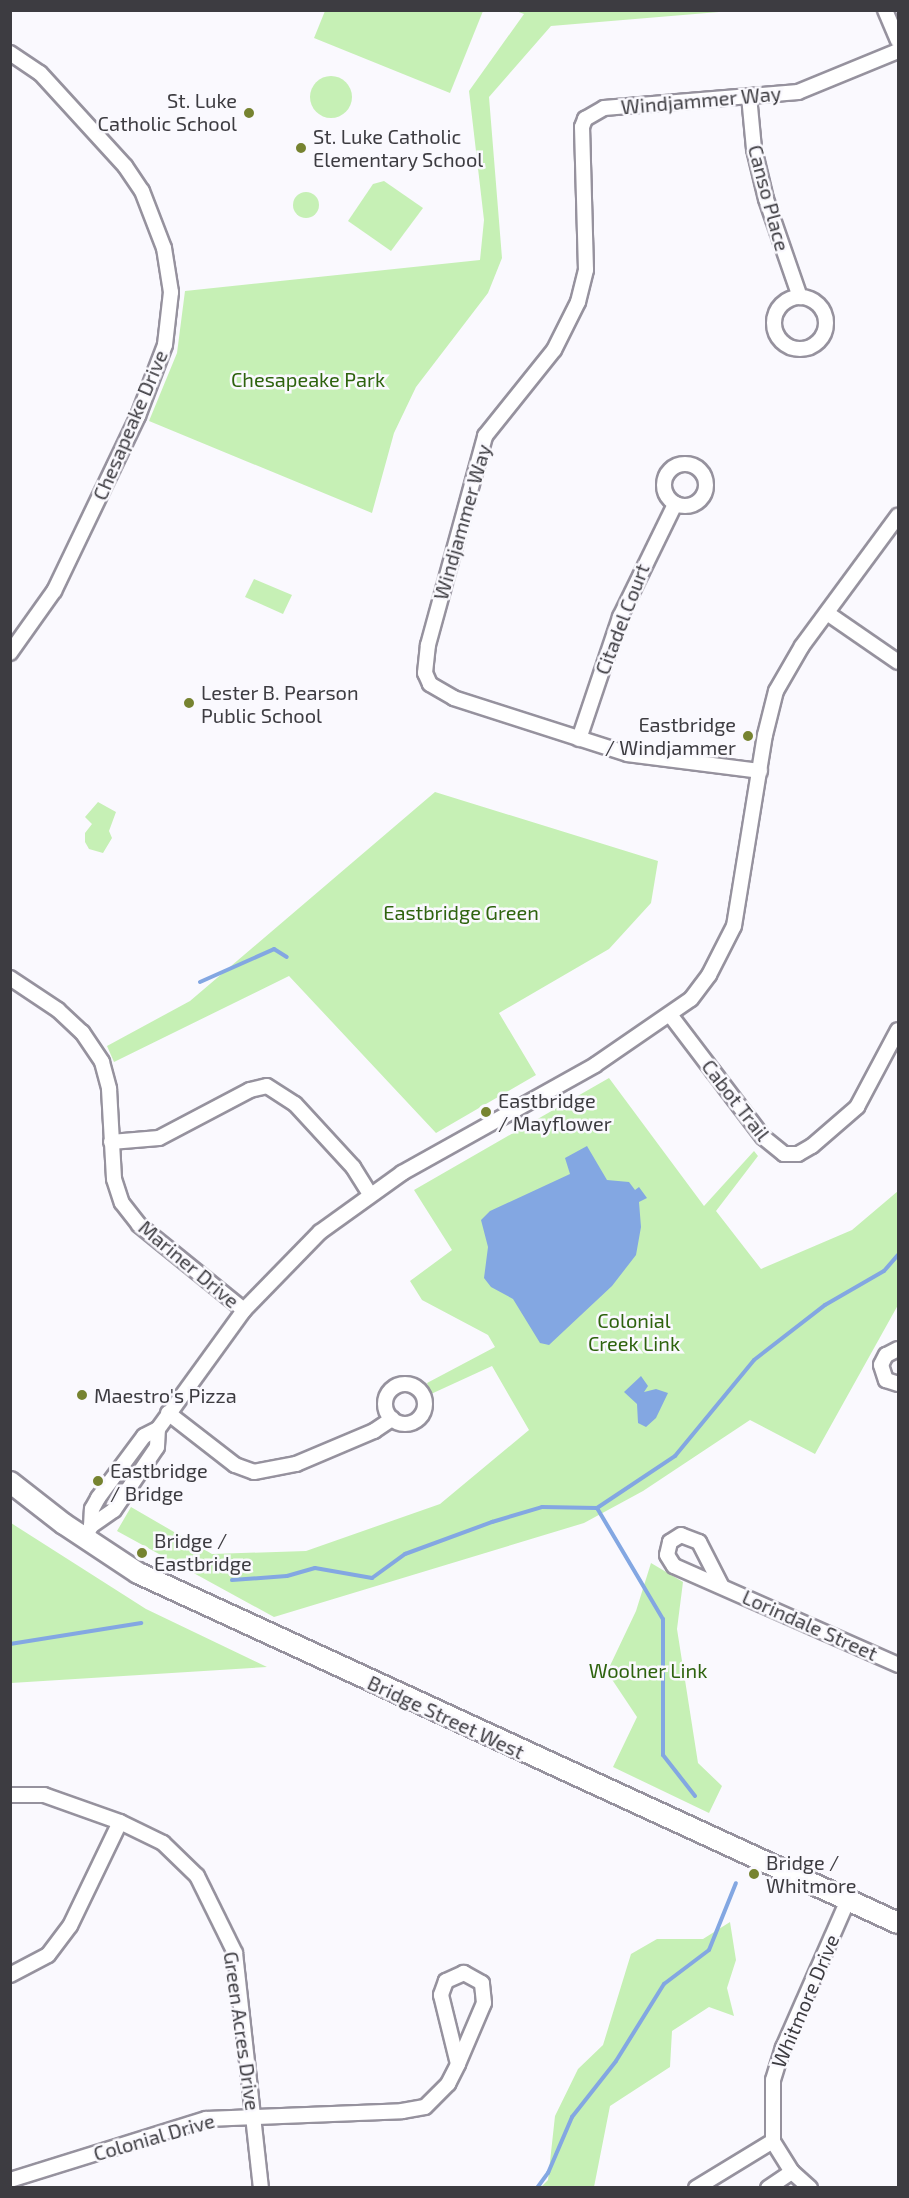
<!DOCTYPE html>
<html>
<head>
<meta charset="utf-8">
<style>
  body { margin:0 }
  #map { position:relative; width:909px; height:2198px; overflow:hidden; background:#faf9fe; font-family:"Exo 2",sans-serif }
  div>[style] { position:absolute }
  .green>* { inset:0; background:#c6f0b5 }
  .round { border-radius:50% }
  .water>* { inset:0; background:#83a7e2 }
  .stream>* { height:4px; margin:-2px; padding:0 2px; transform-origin:2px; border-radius:2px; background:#83a7e2 }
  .roads { filter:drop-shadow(2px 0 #96929e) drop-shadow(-2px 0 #96929e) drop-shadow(0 2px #96929e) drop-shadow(0 -2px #96929e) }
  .minor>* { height:14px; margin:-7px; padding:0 7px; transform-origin:7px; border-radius:7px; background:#fff }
  .minor>.ring { margin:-7px; padding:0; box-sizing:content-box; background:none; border:14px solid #fff; border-radius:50% }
  .secondary>* { height:20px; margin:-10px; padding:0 10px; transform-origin:10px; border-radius:10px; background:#fff }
  .dots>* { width:16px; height:16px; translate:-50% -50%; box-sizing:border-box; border:3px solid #faf9fe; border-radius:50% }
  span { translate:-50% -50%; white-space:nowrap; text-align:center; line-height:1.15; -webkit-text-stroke:5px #faf9fe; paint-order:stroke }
  .street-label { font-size:20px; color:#3d3c41 }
  .poi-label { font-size:20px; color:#3d3c41 }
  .right { translate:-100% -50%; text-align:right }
  .left { translate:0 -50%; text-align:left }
  .park-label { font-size:20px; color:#2e630e }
  .frame { position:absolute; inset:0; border:12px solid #3d3c41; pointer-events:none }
</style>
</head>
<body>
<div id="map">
  <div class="green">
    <i style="clip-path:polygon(325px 11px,481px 10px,483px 11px,450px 93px,314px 38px)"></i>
    <i style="clip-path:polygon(516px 11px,731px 11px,551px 26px,489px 97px,502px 258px,488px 293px,416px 387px,394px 433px,372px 513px,149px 421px,177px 353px,185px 291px,480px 260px,484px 220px,469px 91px,524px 14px)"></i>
    <i class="round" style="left:310px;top:76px;width:42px;height:42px"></i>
    <i style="clip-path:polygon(384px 181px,423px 208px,391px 251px,348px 221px,373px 184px)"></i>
    <i class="round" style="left:293px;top:192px;width:26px;height:26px"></i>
    <i style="clip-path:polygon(254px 579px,292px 595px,283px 614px,245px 597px)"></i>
    <i style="clip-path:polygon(435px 792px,658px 861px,651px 903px,609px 949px,499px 1013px,536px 1075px,436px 1133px,289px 976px,114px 1062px,107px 1046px,190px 1001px)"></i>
    <i style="clip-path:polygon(98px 802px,116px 812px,109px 831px,112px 838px,103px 853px,89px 849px,85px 842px,85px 833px,92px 824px,85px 817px)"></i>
    <i style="clip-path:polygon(609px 1078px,704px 1206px,754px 1151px,758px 1156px,716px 1211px,761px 1269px,852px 1230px,898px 1191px,898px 1305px,815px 1454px,750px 1420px,643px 1491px,584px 1523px,274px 1617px,117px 1531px,131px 1507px,212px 1554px,306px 1551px,440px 1504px,529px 1430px,492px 1366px,431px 1394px,427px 1383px,495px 1347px,488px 1335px,422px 1300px,410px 1281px,452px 1250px,414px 1190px)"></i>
    <i style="clip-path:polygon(11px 1523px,146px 1609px,267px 1667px,11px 1683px)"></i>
    <i style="clip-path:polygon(651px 1563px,683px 1582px,677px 1629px,698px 1763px,722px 1786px,709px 1813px,613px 1767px,637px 1717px,607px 1672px,636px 1611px)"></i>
    <i style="clip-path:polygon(730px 1922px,736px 1960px,727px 1988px,734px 2016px,709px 2007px,672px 2031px,670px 2067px,610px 2106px,594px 2187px,541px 2187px,548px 2180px,555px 2116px,578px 2069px,603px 2045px,631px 1954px,657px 1939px,703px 1939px)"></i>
  </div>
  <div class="water">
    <i style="clip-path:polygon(587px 1146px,607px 1180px,629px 1182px,635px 1190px,639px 1187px,647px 1198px,639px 1202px,641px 1227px,636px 1255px,612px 1286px,549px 1345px,540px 1343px,513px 1299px,491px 1287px,484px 1278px,488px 1247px,481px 1220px,490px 1211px,570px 1174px,565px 1158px)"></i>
    <i style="clip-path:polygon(641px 1376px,648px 1386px,644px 1392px,656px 1389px,668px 1393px,656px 1418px,646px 1427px,638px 1423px,637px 1404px,624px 1392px)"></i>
  </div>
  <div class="stream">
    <i style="left:200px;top:982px;width:81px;rotate:-24deg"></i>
    <i style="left:274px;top:949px;width:15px;rotate:32deg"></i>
    <i style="left:597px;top:1508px;width:129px;rotate:59.3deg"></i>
    <i style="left:663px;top:1619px;width:136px;rotate:90deg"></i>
    <i style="left:663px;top:1755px;width:52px;rotate:52deg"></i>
    <i style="left:232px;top:1580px;width:55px;rotate:-4.2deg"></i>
    <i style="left:287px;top:1576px;width:29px;rotate:-16deg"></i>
    <i style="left:315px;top:1568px;width:58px;rotate:10deg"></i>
    <i style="left:372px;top:1578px;width:41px;rotate:-36deg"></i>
    <i style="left:405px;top:1554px;width:93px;rotate:-20.2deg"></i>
    <i style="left:492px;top:1522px;width:52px;rotate:-16.7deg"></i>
    <i style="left:542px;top:1507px;width:55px;rotate:1deg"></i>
    <i style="left:597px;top:1508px;width:94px;rotate:-33.7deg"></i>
    <i style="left:675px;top:1456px;width:124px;rotate:-50.5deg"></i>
    <i style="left:754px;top:1360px;width:90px;rotate:-37.8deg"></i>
    <i style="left:825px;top:1305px;width:68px;rotate:-30deg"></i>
    <i style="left:884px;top:1271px;width:21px;rotate:-49deg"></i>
    <i style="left:10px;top:1644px;width:133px;rotate:-9.1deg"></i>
    <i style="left:537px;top:2188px;width:19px;rotate:-54deg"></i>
    <i style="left:548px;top:2173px;width:61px;rotate:-66.8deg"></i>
    <i style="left:572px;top:2117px;width:71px;rotate:-51.8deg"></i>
    <i style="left:616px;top:2061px;width:91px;rotate:-58.1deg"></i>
    <i style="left:664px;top:1984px;width:56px;rotate:-37.1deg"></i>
    <i style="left:709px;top:1950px;width:72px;rotate:-68.1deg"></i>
  </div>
  <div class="roads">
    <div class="minor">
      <i style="left:885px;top:10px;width:33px;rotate:67deg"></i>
      <i style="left:10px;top:53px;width:36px;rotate:34deg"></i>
      <i style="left:40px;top:73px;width:126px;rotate:47.6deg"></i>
      <i style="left:125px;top:166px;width:30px;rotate:56deg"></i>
      <i style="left:142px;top:191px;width:61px;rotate:68.9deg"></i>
      <i style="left:164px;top:248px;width:45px;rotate:81deg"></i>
      <i style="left:171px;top:292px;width:53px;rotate:96.5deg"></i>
      <i style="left:165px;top:345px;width:76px;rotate:110.8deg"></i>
      <i style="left:138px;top:416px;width:194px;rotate:115.6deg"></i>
      <i style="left:54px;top:591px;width:76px;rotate:125.4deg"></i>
      <i style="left:749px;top:96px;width:53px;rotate:84.6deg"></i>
      <i style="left:754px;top:149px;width:51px;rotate:76.5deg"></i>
      <i style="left:766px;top:199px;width:104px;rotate:70.9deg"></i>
      <i class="ring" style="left:774px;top:297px;width:38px;height:38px"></i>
      <i class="ring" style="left:664px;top:464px;width:28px;height:28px"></i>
      <i style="left:827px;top:613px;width:86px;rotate:34.6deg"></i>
      <i style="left:579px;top:739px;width:129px;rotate:-71.4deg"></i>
      <i style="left:620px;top:617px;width:126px;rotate:-64deg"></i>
      <i style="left:760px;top:771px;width:133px;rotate:-172.7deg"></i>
      <i style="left:628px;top:754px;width:183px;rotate:-162.2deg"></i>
      <i style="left:454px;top:698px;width:28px;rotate:-150deg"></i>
      <i style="left:430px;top:684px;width:12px;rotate:-114deg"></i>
      <i style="left:425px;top:673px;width:28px;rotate:-84deg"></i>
      <i style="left:428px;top:645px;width:217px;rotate:-74.7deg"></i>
      <i style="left:485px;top:436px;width:110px;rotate:-51.3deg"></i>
      <i style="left:554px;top:350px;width:54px;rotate:-63.4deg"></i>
      <i style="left:578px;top:302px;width:33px;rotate:-76deg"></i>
      <i style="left:586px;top:270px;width:143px;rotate:-91.6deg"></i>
      <i style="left:582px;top:127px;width:9px;rotate:-69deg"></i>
      <i style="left:585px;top:119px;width:22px;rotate:-30deg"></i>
      <i style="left:604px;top:108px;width:195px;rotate:-4.7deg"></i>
      <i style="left:798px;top:92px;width:108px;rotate:-22.3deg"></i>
      <i style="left:10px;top:978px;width:58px;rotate:33.7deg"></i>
      <i style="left:58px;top:1010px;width:33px;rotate:43deg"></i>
      <i style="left:82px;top:1032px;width:36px;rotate:56deg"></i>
      <i style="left:102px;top:1062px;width:28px;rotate:75deg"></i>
      <i style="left:109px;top:1089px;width:90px;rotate:86.8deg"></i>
      <i style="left:114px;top:1179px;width:25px;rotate:72deg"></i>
      <i style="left:122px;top:1203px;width:28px;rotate:52deg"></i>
      <i style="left:139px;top:1225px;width:135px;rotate:39deg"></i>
      <i style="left:671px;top:1016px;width:152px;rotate:52.8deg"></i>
      <i style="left:763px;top:1137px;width:27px;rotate:39deg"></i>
      <i style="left:784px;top:1154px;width:14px"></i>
      <i style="left:798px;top:1154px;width:16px;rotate:-30deg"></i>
      <i style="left:812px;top:1146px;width:60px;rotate:-40.9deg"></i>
      <i style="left:857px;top:1107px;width:87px;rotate:-62deg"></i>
      <i style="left:111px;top:1142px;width:48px;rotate:-4.8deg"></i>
      <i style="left:159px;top:1138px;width:103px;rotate:-27.8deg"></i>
      <i style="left:250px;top:1090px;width:17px;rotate:-13deg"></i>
      <i style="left:267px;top:1086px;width:33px;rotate:33deg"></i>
      <i style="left:295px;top:1104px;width:86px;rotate:47.4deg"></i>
      <i style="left:353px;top:1167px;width:32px;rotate:58deg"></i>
      <i style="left:898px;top:1349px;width:13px;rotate:153deg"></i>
      <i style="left:886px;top:1355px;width:11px;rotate:117deg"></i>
      <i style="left:881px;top:1365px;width:16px;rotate:72deg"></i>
      <i style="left:886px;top:1380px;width:13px;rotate:18deg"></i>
      <i class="ring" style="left:385px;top:1384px;width:26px;height:26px"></i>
      <i style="left:168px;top:1413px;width:85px;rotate:37.8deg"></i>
      <i style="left:235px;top:1465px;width:20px;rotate:20deg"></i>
      <i style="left:254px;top:1472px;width:43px;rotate:-10.8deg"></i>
      <i style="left:296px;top:1464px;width:85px;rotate:-22.9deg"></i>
      <i style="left:374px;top:1431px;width:22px;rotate:-34deg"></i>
      <i style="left:91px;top:1526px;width:17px;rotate:-87deg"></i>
      <i style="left:92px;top:1509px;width:13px;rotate:-61deg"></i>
      <i style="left:98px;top:1498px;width:77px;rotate:-53.4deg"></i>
      <i style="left:144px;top:1436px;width:16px;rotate:-27deg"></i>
      <i style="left:85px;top:1538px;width:13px;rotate:-63deg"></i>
      <i style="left:91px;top:1526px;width:28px;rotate:-35deg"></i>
      <i style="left:114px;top:1510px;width:76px;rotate:-55.7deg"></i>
      <i style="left:157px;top:1447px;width:18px;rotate:-87deg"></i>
      <i style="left:158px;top:1429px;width:147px;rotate:-54.1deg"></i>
      <i style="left:244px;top:1310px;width:109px;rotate:-45.7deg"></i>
      <i style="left:320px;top:1232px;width:101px;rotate:-35.7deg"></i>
      <i style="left:402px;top:1173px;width:221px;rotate:-29.2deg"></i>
      <i style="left:595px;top:1065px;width:116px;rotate:-34.5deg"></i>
      <i style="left:691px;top:999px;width:30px;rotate:-53deg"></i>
      <i style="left:709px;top:975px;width:55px;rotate:-63deg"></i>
      <i style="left:734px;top:926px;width:193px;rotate:-80.8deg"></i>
      <i style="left:765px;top:735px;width:45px;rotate:-76deg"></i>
      <i style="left:776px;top:691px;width:52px;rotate:-60deg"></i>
      <i style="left:802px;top:646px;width:162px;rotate:-53.6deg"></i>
      <i style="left:721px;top:1585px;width:48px;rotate:-117.1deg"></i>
      <i style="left:699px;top:1542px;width:19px;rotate:-159deg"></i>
      <i style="left:681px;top:1535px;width:13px;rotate:148deg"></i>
      <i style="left:670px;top:1542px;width:13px;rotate:103deg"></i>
      <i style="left:667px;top:1555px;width:13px;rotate:58deg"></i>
      <i style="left:674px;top:1566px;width:245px;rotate:23.8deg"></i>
      <i style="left:10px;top:1795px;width:34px"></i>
      <i style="left:44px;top:1795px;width:81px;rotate:19.6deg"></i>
      <i style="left:120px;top:1822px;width:48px;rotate:26deg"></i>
      <i style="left:163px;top:1843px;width:47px;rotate:44.1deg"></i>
      <i style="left:197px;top:1876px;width:86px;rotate:63.7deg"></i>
      <i style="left:235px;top:1953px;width:236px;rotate:83.7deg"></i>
      <i style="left:10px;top:1975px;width:43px;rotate:-27.8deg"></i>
      <i style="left:48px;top:1955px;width:36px;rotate:-53deg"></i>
      <i style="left:70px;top:1926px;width:115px;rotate:-64.3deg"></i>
      <i style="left:10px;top:2180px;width:205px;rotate:-17.3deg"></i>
      <i style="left:206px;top:2119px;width:196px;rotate:-2.3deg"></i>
      <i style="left:402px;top:2111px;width:23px;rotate:-10deg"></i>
      <i style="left:425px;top:2107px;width:33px;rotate:-45deg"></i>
      <i style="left:448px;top:2084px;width:22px;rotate:-63deg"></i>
      <i style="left:458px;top:2064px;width:66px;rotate:-66.9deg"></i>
      <i style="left:484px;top:2003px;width:20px;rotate:-96deg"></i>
      <i style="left:482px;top:1983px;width:21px;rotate:-151deg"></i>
      <i style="left:464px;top:1973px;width:20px;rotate:156deg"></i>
      <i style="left:446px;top:1981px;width:15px;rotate:110deg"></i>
      <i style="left:441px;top:1995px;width:71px;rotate:76.2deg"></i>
      <i style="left:696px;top:2188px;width:90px;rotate:-31.4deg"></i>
      <i style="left:768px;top:2188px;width:29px;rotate:-34deg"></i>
      <i style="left:810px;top:2188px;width:24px;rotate:-138deg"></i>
      <i style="left:792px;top:2172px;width:36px;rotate:-122deg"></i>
      <i style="left:773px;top:2141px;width:61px;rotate:-90deg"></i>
      <i style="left:773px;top:2080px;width:34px;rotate:-73deg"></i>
      <i style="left:783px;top:2048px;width:162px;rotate:-66.3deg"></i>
    </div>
    <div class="secondary">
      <i style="left:10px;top:1482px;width:68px;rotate:37.9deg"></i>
      <i style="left:64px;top:1524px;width:89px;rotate:33.5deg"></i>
      <i style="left:138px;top:1573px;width:837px;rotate:24.73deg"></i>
    </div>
  </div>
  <div class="dots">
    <i style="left:249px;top:113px;background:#768330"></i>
    <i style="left:301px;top:148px;background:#768330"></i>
    <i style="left:189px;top:703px;background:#768330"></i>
    <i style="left:748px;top:736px;background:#768330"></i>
    <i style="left:486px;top:1112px;background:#768330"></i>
    <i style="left:82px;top:1395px;background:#768330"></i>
    <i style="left:98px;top:1481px;background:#768330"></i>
    <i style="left:142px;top:1553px;background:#768330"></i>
    <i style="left:754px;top:1874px;background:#768330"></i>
  </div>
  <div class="street-label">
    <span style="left:701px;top:100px;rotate:-5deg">Windjammer Way</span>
    <span style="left:769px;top:198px;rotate:75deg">Canso Place</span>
    <span style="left:130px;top:425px;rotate:-67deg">Chesapeake Drive</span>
    <span style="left:462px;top:522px;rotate:-74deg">Windjammer Way</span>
    <span style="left:622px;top:619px;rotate:-69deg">Citadel Court</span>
    <span style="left:736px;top:1100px;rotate:52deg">Cabot Trail</span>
    <span style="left:189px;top:1264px;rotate:40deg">Mariner Drive</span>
    <span style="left:810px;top:1625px;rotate:24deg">Lorindale Street</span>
    <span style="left:446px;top:1717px;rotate:25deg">Bridge Street West</span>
    <span style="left:805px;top:2001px;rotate:-67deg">Whitmore Drive</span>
    <span style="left:242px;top:2031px;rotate:82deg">Green Acres Drive</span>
    <span style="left:154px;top:2137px;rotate:-16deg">Colonial Drive</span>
  </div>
  <div class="poi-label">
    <span class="right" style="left:237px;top:112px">St. Luke<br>Catholic School</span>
    <span class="left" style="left:313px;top:148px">St. Luke Catholic<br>Elementary School</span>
    <span class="left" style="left:201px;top:704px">Lester B. Pearson<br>Public School</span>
    <span class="right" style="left:736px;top:736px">Eastbridge<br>/ Windjammer</span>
    <span class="left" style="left:498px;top:1112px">Eastbridge<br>/ Mayflower</span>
    <span class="left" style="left:94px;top:1395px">Maestro's Pizza</span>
    <span class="left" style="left:110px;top:1482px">Eastbridge<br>/ Bridge</span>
    <span class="left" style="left:154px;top:1552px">Bridge /<br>Eastbridge</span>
    <span class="left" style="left:766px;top:1874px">Bridge /<br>Whitmore</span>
  </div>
  <div class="park-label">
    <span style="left:308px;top:379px">Chesapeake Park</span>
    <span style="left:461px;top:912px">Eastbridge Green</span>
    <span style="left:634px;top:1332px">Colonial<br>Creek Link</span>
    <span style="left:648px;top:1670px">Woolner Link</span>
  </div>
  <div class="frame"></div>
</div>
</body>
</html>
